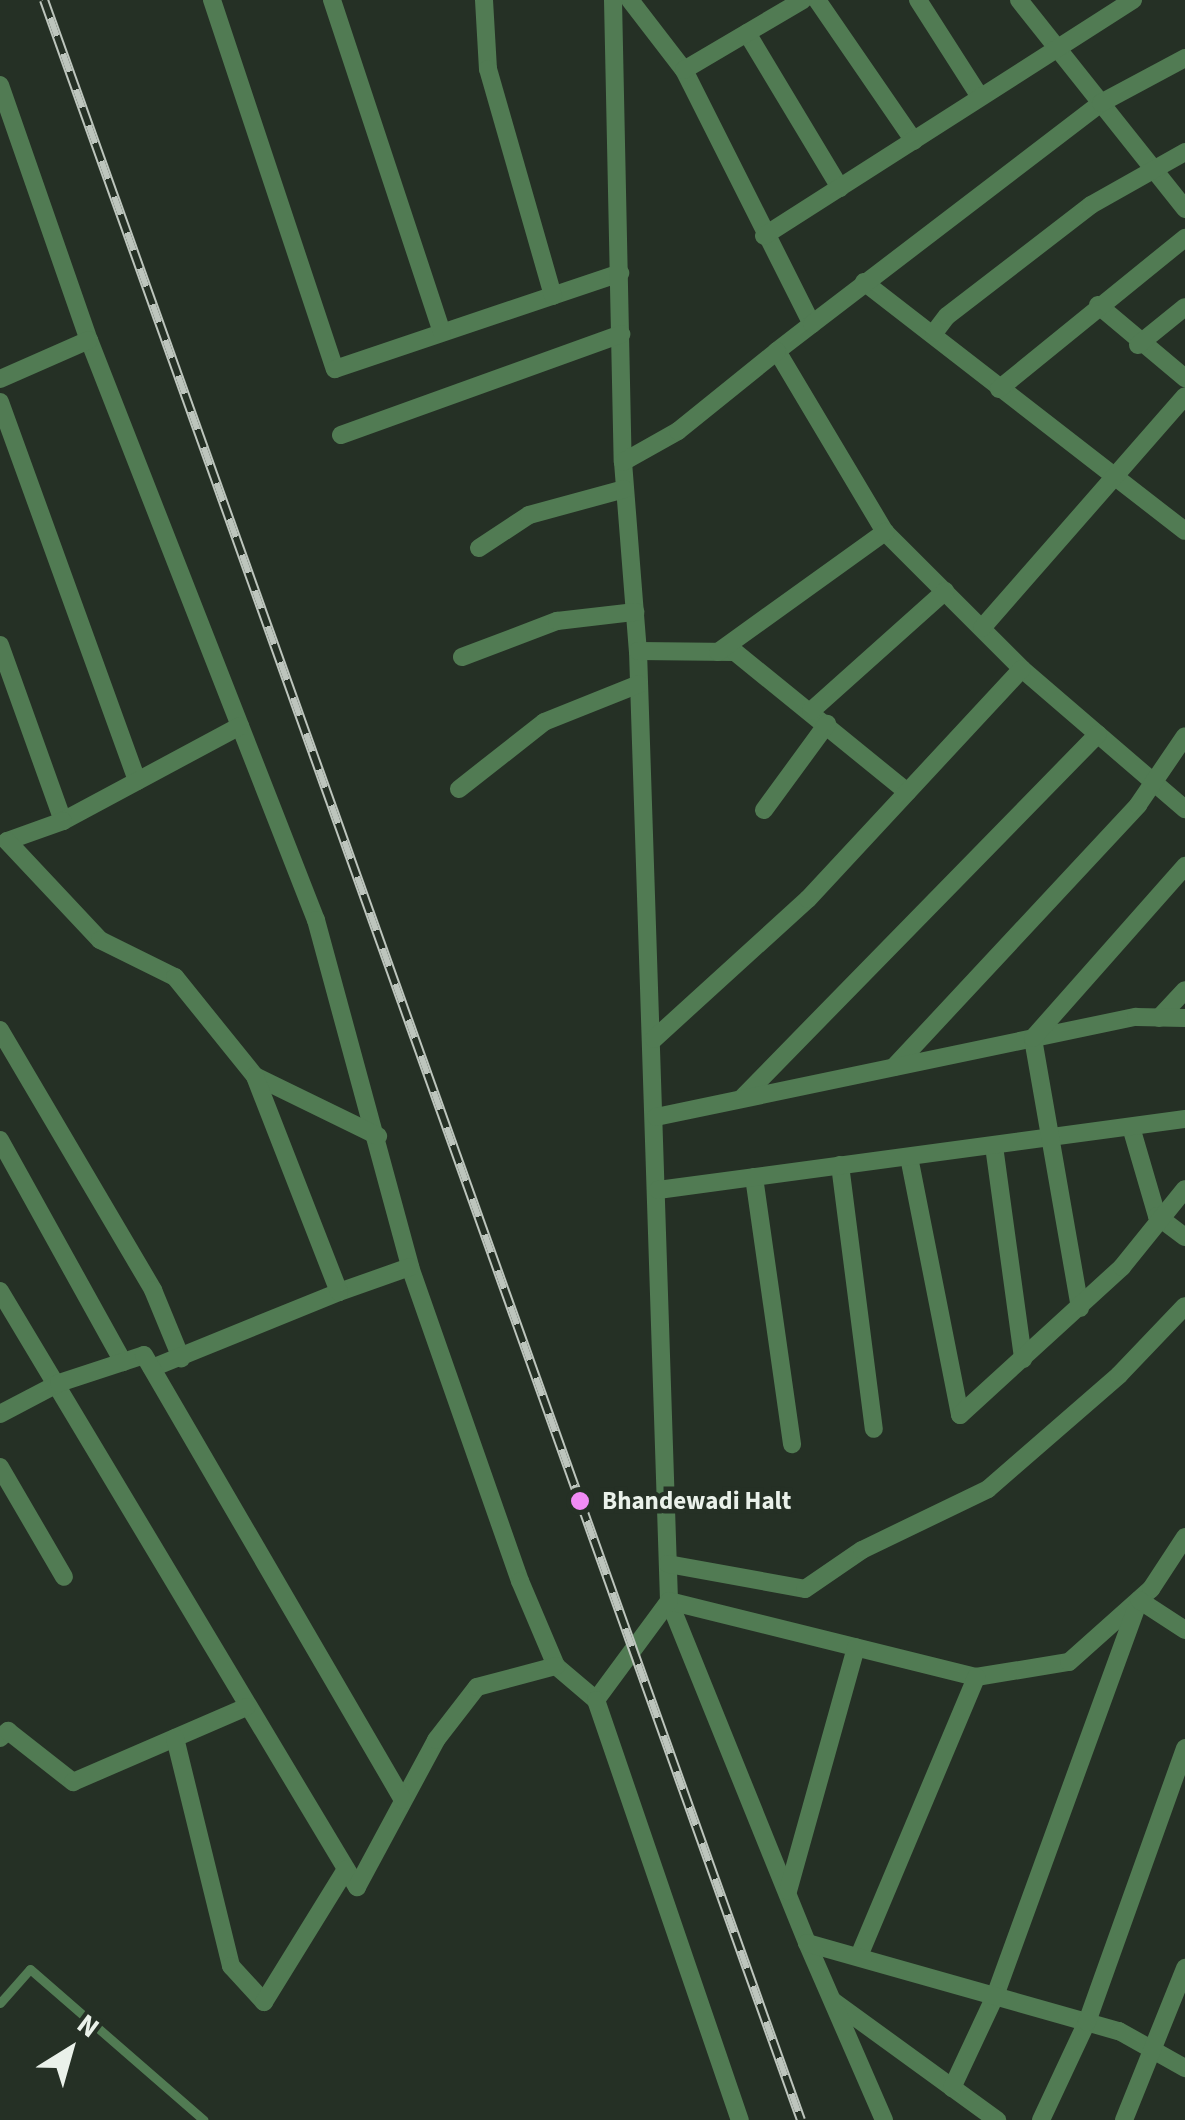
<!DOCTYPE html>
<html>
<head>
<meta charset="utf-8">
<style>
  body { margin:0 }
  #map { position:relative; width:1185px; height:2120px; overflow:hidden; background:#253025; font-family:"Source Sans 3",sans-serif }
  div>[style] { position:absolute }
  .service>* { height:9px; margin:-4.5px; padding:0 4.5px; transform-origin:4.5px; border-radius:4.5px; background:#517b53 }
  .minor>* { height:18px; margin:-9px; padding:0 9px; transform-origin:9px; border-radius:9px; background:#517b53 }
  .rail>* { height:10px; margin-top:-5px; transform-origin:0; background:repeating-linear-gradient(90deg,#253025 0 19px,#bdc5bd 0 38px); box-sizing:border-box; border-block:2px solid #bdc5bd }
  .dots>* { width:28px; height:28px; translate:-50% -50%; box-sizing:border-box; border:5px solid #253025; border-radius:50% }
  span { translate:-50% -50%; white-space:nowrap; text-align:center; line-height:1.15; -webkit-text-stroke:9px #253025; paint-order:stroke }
  .poi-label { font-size:25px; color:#eaf1ea; font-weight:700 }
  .left { translate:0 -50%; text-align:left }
  .north { position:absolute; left:20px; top:2000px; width:100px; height:100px; -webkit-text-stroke:8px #253025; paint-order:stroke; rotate:37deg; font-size:28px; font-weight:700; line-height:40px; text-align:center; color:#eaf1ea }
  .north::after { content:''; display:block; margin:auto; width:35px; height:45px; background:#eaf1ea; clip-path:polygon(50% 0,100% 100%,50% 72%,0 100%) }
</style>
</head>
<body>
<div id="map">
  <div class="service">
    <i style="left:0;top:2003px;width:45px;rotate:-48.6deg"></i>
    <i style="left:30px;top:1969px;width:230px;rotate:41deg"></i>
  </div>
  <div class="minor">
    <i style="left:212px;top:0;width:389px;rotate:71.6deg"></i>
    <i style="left:335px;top:369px;width:301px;rotate:-18.6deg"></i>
    <i style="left:332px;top:0;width:350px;rotate:71.7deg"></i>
    <i style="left:484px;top:0;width:69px;rotate:86.7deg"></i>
    <i style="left:488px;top:69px;width:236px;rotate:74deg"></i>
    <i style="left:613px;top:0;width:462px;rotate:88.8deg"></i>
    <i style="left:623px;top:462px;width:190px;rotate:85.5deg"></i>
    <i style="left:638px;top:651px;width:951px;rotate:88.13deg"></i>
    <i style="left:669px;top:1601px;width:369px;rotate:68deg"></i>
    <i style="left:630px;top:0;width:88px;rotate:52.4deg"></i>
    <i style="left:684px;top:70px;width:284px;rotate:63.3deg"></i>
    <i style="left:812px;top:324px;width:44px;rotate:142.4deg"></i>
    <i style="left:777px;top:351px;width:211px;rotate:59.2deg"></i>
    <i style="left:885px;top:532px;width:194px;rotate:45deg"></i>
    <i style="left:1022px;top:669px;width:215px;rotate:40.7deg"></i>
    <i style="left:817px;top:0;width:171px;rotate:55.5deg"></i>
    <i style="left:918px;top:0;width:115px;rotate:57.4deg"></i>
    <i style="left:1019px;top:0;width:267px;rotate:51.5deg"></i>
    <i style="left:747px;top:33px;width:181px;rotate:59deg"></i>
    <i style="left:684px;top:70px;width:138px;rotate:-30.5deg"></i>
    <i style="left:0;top:85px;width:270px;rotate:70.8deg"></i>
    <i style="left:89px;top:340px;width:623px;rotate:68.63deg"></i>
    <i style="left:316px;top:920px;width:360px;rotate:74.8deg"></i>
    <i style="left:410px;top:1267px;width:333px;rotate:70.7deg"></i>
    <i style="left:520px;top:1581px;width:92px;rotate:67deg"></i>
    <i style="left:556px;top:1666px;width:52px;rotate:40.4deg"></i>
    <i style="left:764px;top:236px;width:438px;rotate:-32.6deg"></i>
    <i style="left:864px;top:282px;width:406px;rotate:37.8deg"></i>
    <i style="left:1098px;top:305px;width:114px;rotate:40deg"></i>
    <i style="left:812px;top:324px;width:364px;rotate:-37.4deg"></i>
    <i style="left:1101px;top:103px;width:95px;rotate:-28.2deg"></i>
    <i style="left:934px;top:333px;width:21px;rotate:-53deg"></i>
    <i style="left:947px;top:316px;width:182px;rotate:-37.6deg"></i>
    <i style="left:1091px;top:205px;width:108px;rotate:-29.4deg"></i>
    <i style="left:1138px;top:345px;width:60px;rotate:-39deg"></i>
    <i style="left:0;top:379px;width:97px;rotate:-23.7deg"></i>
    <i style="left:999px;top:389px;width:240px;rotate:-39.1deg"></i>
    <i style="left:0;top:402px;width:403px;rotate:70.1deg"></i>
    <i style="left:341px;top:435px;width:298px;rotate:-19.8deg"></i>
    <i style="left:623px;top:462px;width:63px;rotate:-29.4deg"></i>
    <i style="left:678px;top:431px;width:127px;rotate:-38.9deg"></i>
    <i style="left:479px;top:548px;width:60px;rotate:-33.4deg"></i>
    <i style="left:529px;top:515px;width:99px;rotate:-15.2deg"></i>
    <i style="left:982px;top:628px;width:308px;rotate:-48.8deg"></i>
    <i style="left:0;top:645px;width:187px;rotate:70.3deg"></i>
    <i style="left:638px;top:651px;width:97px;rotate:0.6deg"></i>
    <i style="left:735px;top:652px;width:222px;rotate:39.1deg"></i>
    <i style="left:718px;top:652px;width:206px;rotate:-35.7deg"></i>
    <i style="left:462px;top:657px;width:102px;rotate:-20.8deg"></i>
    <i style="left:557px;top:621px;width:79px;rotate:-6.6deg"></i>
    <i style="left:811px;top:711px;width:180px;rotate:-41.8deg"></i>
    <i style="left:240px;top:726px;width:201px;rotate:151.8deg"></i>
    <i style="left:63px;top:821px;width:59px;rotate:160.3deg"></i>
    <i style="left:7px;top:841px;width:136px;rotate:46.8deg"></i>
    <i style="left:100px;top:940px;width:84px;rotate:26.3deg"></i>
    <i style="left:175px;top:977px;width:127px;rotate:51.1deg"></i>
    <i style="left:255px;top:1076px;width:137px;rotate:26deg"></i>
    <i style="left:459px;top:789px;width:108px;rotate:-38.2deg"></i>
    <i style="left:544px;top:722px;width:102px;rotate:-21.8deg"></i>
    <i style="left:764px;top:810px;width:107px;rotate:-53.8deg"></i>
    <i style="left:1159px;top:1018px;width:38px;rotate:-47deg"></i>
    <i style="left:0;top:1030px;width:302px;rotate:59.5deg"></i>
    <i style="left:153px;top:1290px;width:74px;rotate:67.6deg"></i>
    <i style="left:654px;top:1039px;width:208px;rotate:-42.3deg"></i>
    <i style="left:808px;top:899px;width:314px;rotate:-47.1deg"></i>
    <i style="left:894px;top:1067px;width:358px;rotate:-47deg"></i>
    <i style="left:1138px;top:805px;width:83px;rotate:-55.7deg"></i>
    <i style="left:742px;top:1098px;width:509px;rotate:-45.64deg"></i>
    <i style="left:656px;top:1117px;width:490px;rotate:-11.8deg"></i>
    <i style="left:1136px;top:1017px;width:49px;rotate:1.2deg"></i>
    <i style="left:1131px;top:1127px;width:93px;rotate:73.7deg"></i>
    <i style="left:1157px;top:1216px;width:35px;rotate:37deg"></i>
    <i style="left:0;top:1140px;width:254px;rotate:61deg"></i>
    <i style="left:994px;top:1146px;width:215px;rotate:82.2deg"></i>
    <i style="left:909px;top:1157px;width:263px;rotate:78.8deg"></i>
    <i style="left:840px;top:1165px;width:266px;rotate:82.7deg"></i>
    <i style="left:754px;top:1177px;width:270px;rotate:81.9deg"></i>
    <i style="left:658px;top:1190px;width:532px;rotate:-7.67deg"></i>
    <i style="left:0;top:1291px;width:695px;rotate:59.08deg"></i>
    <i style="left:357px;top:1887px;width:167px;rotate:-61.7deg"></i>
    <i style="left:436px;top:1740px;width:67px;rotate:-52.3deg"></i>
    <i style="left:477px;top:1687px;width:82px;rotate:-14.9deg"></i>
    <i style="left:339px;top:1292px;width:75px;rotate:-19.4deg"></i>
    <i style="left:1080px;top:1308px;width:274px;rotate:-99.9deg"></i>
    <i style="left:1033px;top:1038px;width:230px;rotate:-48.5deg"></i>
    <i style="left:152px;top:1368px;width:202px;rotate:-22.1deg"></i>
    <i style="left:339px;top:1292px;width:232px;rotate:-111.3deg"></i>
    <i style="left:0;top:1414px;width:67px;rotate:-27.7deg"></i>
    <i style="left:59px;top:1383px;width:89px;rotate:-18.2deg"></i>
    <i style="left:144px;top:1355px;width:515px;rotate:59.8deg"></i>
    <i style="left:960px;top:1415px;width:219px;rotate:-42.4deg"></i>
    <i style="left:1122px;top:1267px;width:100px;rotate:-51.1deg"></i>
    <i style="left:0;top:1467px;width:127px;rotate:59.8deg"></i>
    <i style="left:668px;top:1564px;width:139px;rotate:10.3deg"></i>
    <i style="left:805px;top:1589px;width:69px;rotate:-34.4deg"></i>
    <i style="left:862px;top:1550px;width:140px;rotate:-25.8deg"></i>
    <i style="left:988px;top:1489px;width:174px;rotate:-41deg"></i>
    <i style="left:1119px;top:1375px;width:95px;rotate:-46.3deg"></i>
    <i style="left:669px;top:1601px;width:316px;rotate:13.9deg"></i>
    <i style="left:976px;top:1677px;width:94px;rotate:-9.2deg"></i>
    <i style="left:1069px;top:1662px;width:110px;rotate:-41.7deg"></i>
    <i style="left:1151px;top:1589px;width:62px;rotate:-56.8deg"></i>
    <i style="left:669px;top:1601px;width:123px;rotate:126.4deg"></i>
    <i style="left:596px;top:1700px;width:444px;rotate:71.1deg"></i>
    <i style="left:0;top:1738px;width:11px;rotate:-41deg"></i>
    <i style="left:8px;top:1731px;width:83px;rotate:38.1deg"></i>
    <i style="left:73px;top:1782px;width:189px;rotate:-23.4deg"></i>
    <i style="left:175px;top:1738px;width:235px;rotate:76.2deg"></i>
    <i style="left:231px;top:1966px;width:49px;rotate:47.5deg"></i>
    <i style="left:264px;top:2002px;width:156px;rotate:-58.3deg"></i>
    <i style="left:788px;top:1891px;width:253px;rotate:-74.4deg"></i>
    <i style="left:859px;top:1956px;width:303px;rotate:-67.2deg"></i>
    <i style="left:833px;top:2001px;width:203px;rotate:36deg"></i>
    <i style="left:952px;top:2088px;width:102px;rotate:-64.9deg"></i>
    <i style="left:995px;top:1996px;width:421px;rotate:-70deg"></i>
    <i style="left:1139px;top:1600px;width:55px;rotate:33.1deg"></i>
    <i style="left:884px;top:2120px;width:193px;rotate:-113.5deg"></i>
    <i style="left:807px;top:1943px;width:324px;rotate:15.8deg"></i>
    <i style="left:1119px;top:2031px;width:76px;rotate:29.3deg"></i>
    <i style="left:1041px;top:2120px;width:108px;rotate:-64.9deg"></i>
    <i style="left:1087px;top:2022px;width:291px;rotate:-70.3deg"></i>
    <i style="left:1124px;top:2120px;width:164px;rotate:-68.1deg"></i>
  </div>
  <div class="rail">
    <i style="left:44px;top:0;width:2251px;rotate:70.35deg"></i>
  </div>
  <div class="dots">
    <i style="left:580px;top:1501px;background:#f18bf5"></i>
  </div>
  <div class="poi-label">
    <span class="left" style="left:602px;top:1501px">Bhandewadi Halt</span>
  </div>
  <div class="north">N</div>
</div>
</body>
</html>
